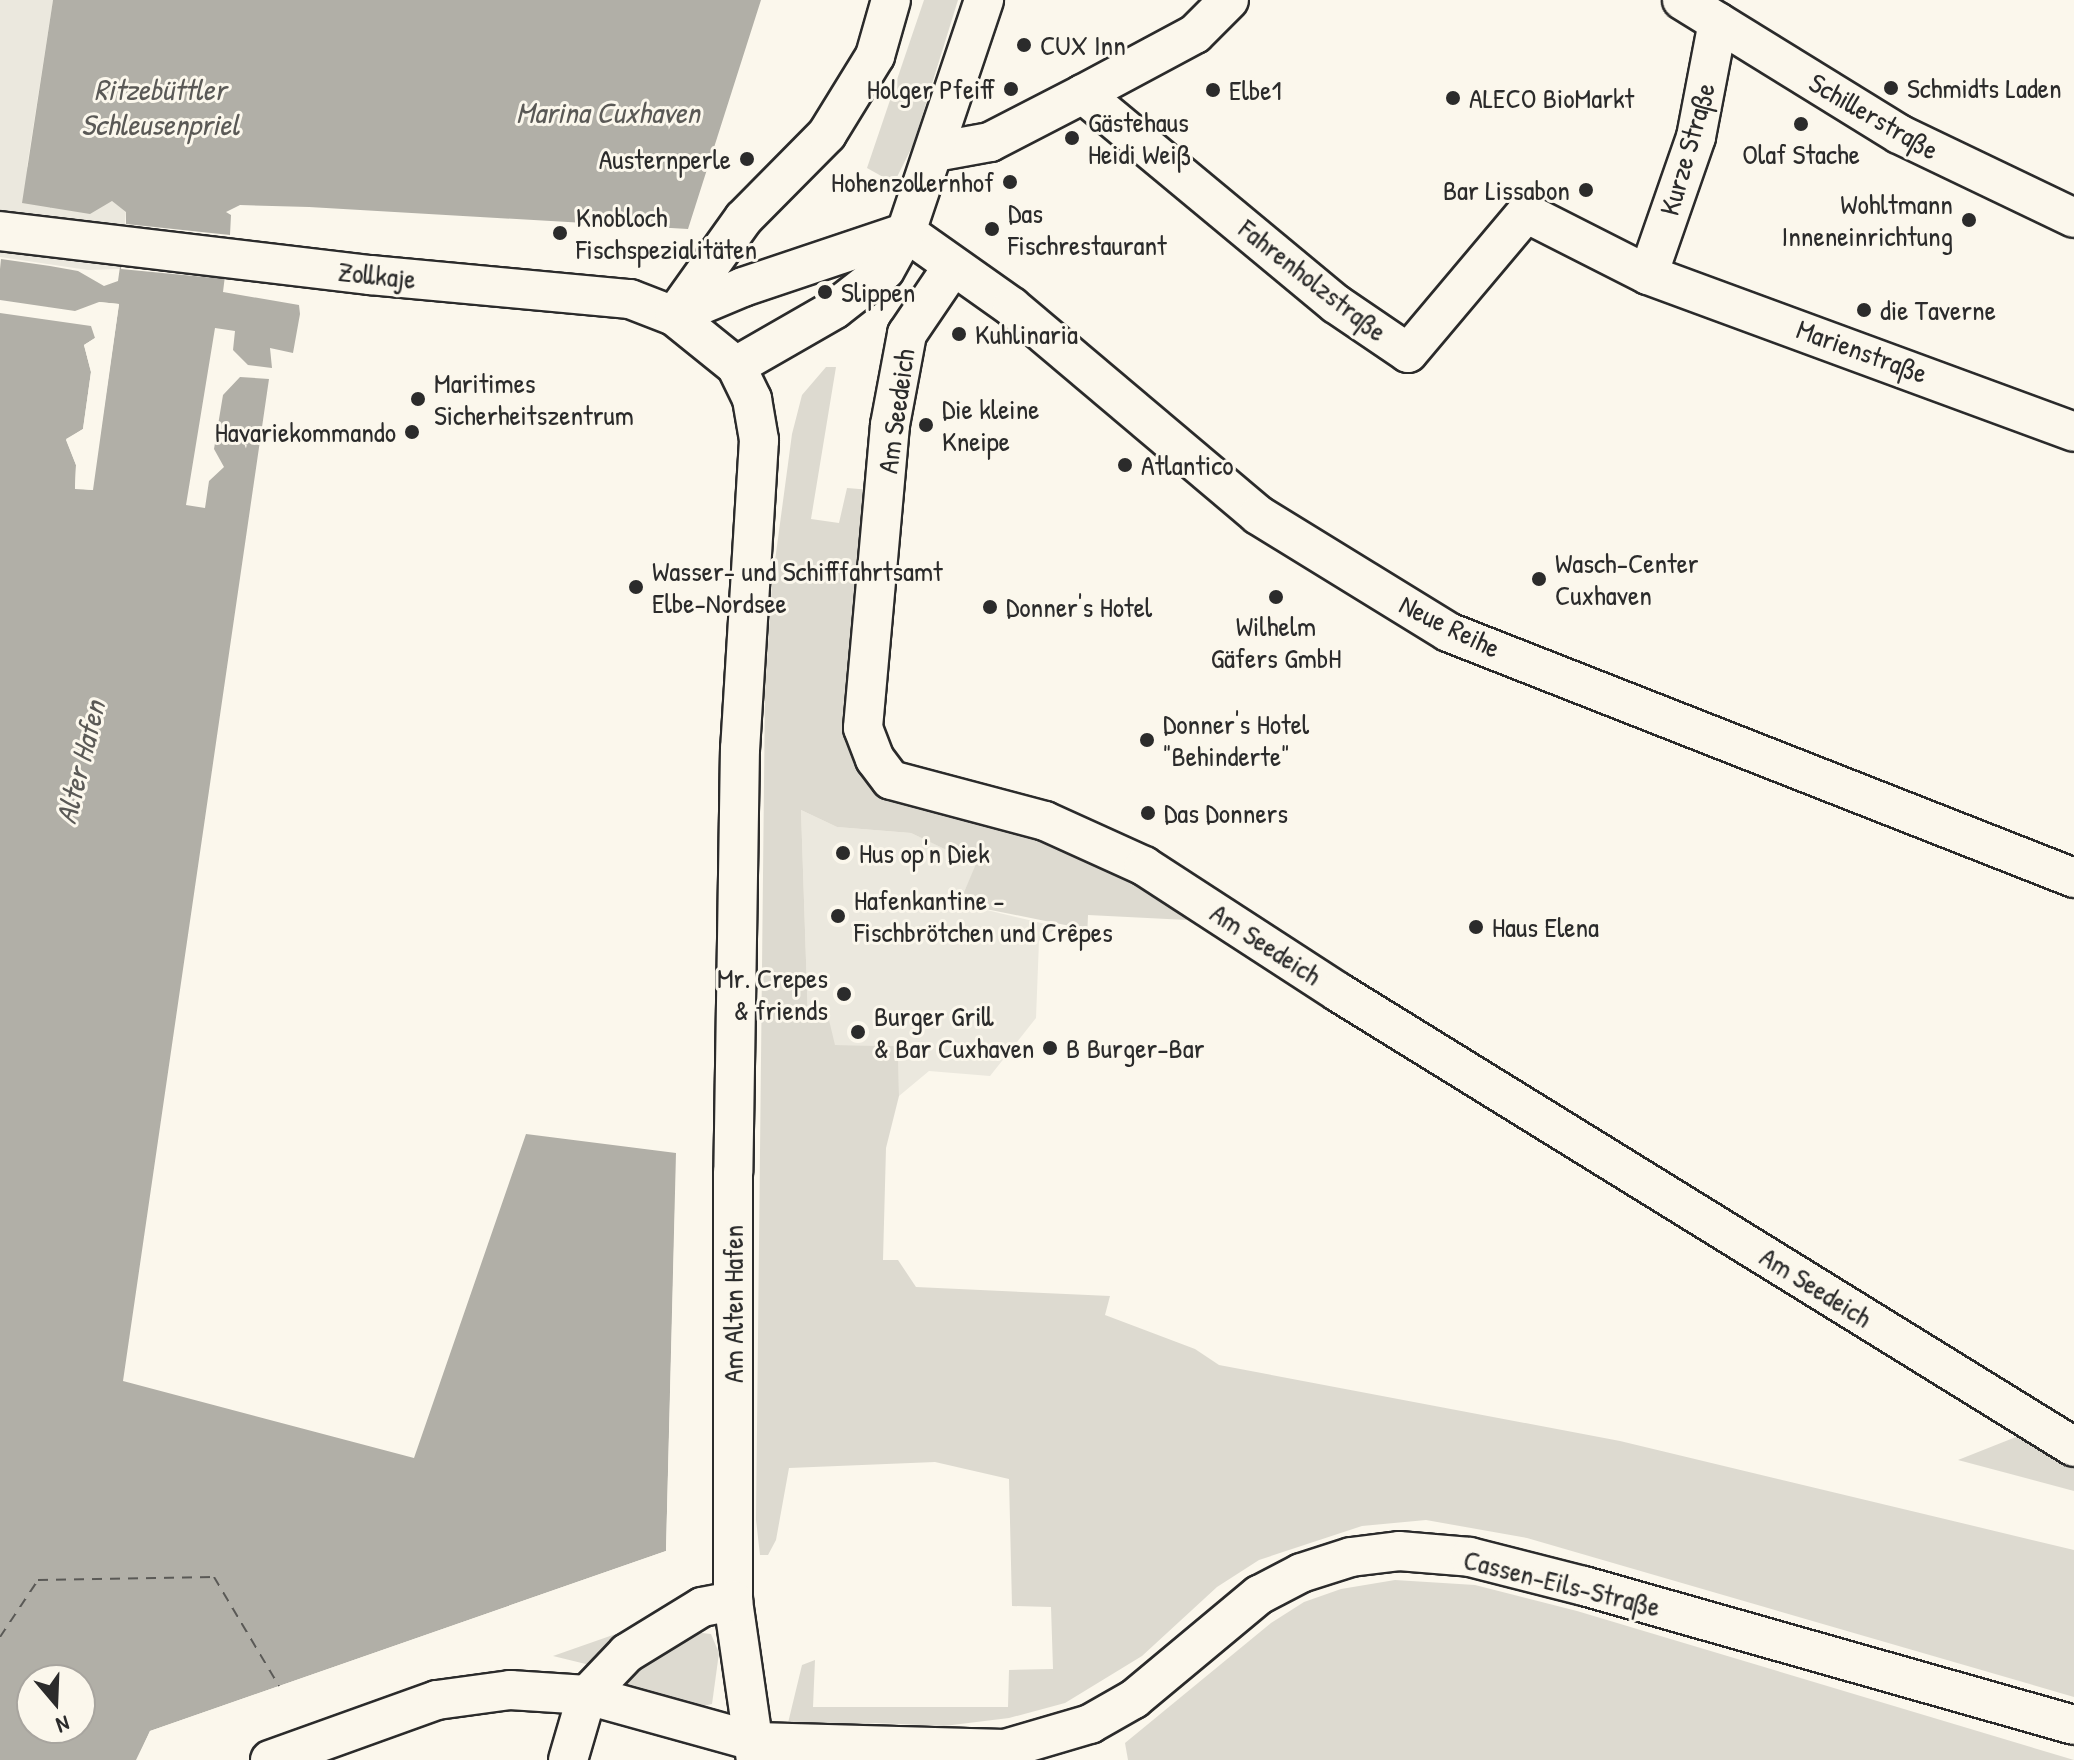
<!DOCTYPE html>
<html>
<head>
<meta charset="utf-8">
<style>
  body { margin:0 }
  #map { position:relative; width:2074px; height:1760px; overflow:hidden; background:#fbf7ec; font-family:"Patrick Hand",sans-serif }
  div>[style] { position:absolute }
  .built>* { inset:0; background:#ebe8de }
  .green>* { inset:0; background:#dddad0 }
  .water>* { inset:0; background:#b1afa7 }
  .pier>* { inset:0; background:#fbf7ec }
  .ferry>* { height:2px; margin-top:-1px; transform-origin:0; background:repeating-linear-gradient(90deg,#5a5956 0 10px,transparent 0 18px) }
  .roads { filter:drop-shadow(2px 0 #2b2b2b) drop-shadow(-2px 0 #2b2b2b) drop-shadow(0 2px #2b2b2b) drop-shadow(0 -2px #2b2b2b) }
  .minor>* { height:38px; margin:-19px; padding:0 19px; transform-origin:19px; border-radius:19px; background:#fbf7ec }
  .dots>* { width:22px; height:22px; translate:-50% -50%; box-sizing:border-box; border:4px solid #fbf7ec; border-radius:50% }
  span { translate:-50% -50%; white-space:nowrap; text-align:center; line-height:1.15; -webkit-text-stroke:6px #fbf7ec; paint-order:stroke }
  .poi-label { font-size:28px; color:#2b2b2b }
  .left { translate:0 -50%; text-align:left }
  .right { translate:-100% -50%; text-align:right }
  .street-label { font-size:28px; color:#2b2b2b }
  .water-label { font-size:30px; color:#5a5956; font-style:italic }
  .north { position:absolute; left:16px; top:1664px; width:80px; height:80px; box-sizing:border-box; background:#fbf7ec; border:2px solid #a8a59f; border-radius:50%; rotate:161deg; font-size:22px; font-weight:700; line-height:32px; text-align:center; color:#2b2b2b }
  .north::after { content:''; display:block; margin:auto; width:28px; height:36px; background:#2b2b2b; clip-path:polygon(50% 0,100% 100%,50% 72%,0 100%) }
</style>
</head>
<body>
<div id="map">
  <div class="built">
    <i style="clip-path:polygon(0 0,53px 0,27px 167px,97px 206px,112px 201px,126px 211px,121px 269px,88px 270px,0 257px)"></i>
    <i style="clip-path:polygon(801px 810px,837px 827px,911px 833px,977px 864px,964px 892px,966px 905px,1058px 927px,1039px 941px,1036px 1018px,990px 1076px,929px 1071px,899px 1096px,898px 1046px,835px 1045px,808px 1020px)"></i>
  </div>
  <div class="green">
    <i style="clip-path:polygon(924px 0,958px 0,913px 145px,896px 179px,883px 177px,867px 168px)"></i>
    <i style="clip-path:polygon(826px 367px,836px 367px,811px 519px,839px 523px,847px 488px,871px 490px,856px 748px,1064px 841px,1172px 902px,1187px 920px,1088px 915px,1087px 940px,1075px 927px,966px 905px,964px 892px,976px 864px,911px 833px,837px 827px,801px 810px,808px 1020px,829px 1020px,835px 1045px,898px 1046px,899px 1096px,886px 1148px,883px 1260px,898px 1260px,916px 1287px,1110px 1296px,1105px 1315px,1195px 1349px,1219px 1365px,1620px 1441px,2074px 1550px,2074px 1697px,1527px 1538px,1426px 1520px,1362px 1526px,1259px 1560px,1217px 1587px,1142px 1656px,1065px 1703px,1009px 1718px,944px 1726px,875px 1723px,804px 1733px,788px 1723px,802px 1665px,815px 1660px,813px 1707px,1008px 1707px,1009px 1670px,1053px 1669px,1051px 1607px,1012px 1606px,1009px 1479px,935px 1462px,789px 1468px,776px 1540px,768px 1555px,760px 1555px,756px 1520px,765px 691px,772px 583px,792px 434px,802px 395px)"></i>
    <i style="clip-path:polygon(2026px 1433px,2074px 1464px,2074px 1491px,1958px 1460px)"></i>
    <i style="clip-path:polygon(1395px 1580px,1475px 1585px,1577px 1611px,2074px 1760px,1128px 1760px,1125px 1743px,1271px 1623px,1304px 1602px,1341px 1589px)"></i>
    <i style="clip-path:polygon(650px 1622px,594px 1666px,553px 1656px)"></i>
    <i style="clip-path:polygon(693px 1632px,711px 1634px,719px 1653px,712px 1704px,689px 1709px,617px 1683px)"></i>
  </div>
  <div class="water">
    <i style="clip-path:polygon(evenodd,53px 0,761px 0,688px 229px,309px 207px,240px 205px,226px 212px,231px 215px,230px 235px,223px 292px,299px 305px,300px 314px,293px 353px,270px 348px,272px 368px,248px 365px,233px 350px,235px 331px,215px 328px,186px 505px,205px 508px,209px 481px,224px 467px,214px 449px,223px 395px,240px 377px,269px 379px,123px 1381px,414px 1458px,526px 1134px,676px 1153px,666px 1551px,150px 1731px,137px 1760px,0 1760px,0 313px,91px 326px,95px 338px,84px 345px,91px 372px,83px 429px,66px 440px,76px 465px,75px 488px,92px 490px,119px 304px,99px 302px,75px 311px,0 300px,0 269px,1px 259px,50px 266px,78px 271px,104px 286px,118px 281px,126px 224px,126px 212px,112px 201px,90px 214px,22px 203px,53px 0,32px 1680px,80px 1680px,80px 1728px,32px 1728px,32px 1680px)"></i>
  </div>
  <div class="pier">
    <i style="clip-path:polygon(126px 224px,230px 235px,225px 279px,121px 269px)"></i>
    <i style="clip-path:polygon(99px 302px,119px 304px,93px 490px,75px 489px,76px 465px,66px 439px,83px 429px,91px 372px,84px 345px,95px 338px,96px 329px,98px 340px,87px 353px,95px 372px,87px 430px,71px 441px,80px 464px,79px 485px,89px 486px,114px 307px,99px 306px)"></i>
    <i style="clip-path:polygon(676px 1170px,669px 1554px,153px 1734px,141px 1760px,136px 1760px,150px 1731px,666px 1551px)"></i>
  </div>
  <div class="ferry">
    <i style="left:0;top:1637px;width:69px;rotate:-56.3deg"></i>
    <i style="left:38px;top:1580px;width:176px;rotate:-1deg"></i>
    <i style="left:214px;top:1577px;width:127px;rotate:59.2deg"></i>
  </div>
  <div class="roads">
    <div class="minor">
      <i style="left:1682px;top:0;width:255px;rotate:31.7deg"></i>
      <i style="left:1899px;top:134px;width:194px;rotate:25.6deg"></i>
      <i style="left:1083px;top:94px;width:329px;rotate:39.7deg"></i>
      <i style="left:1336px;top:304px;width:87px;rotate:34.2deg"></i>
      <i style="left:1408px;top:353px;width:183px;rotate:-49.9deg"></i>
      <i style="left:1526px;top:213px;width:137px;rotate:26.9deg"></i>
      <i style="left:1648px;top:275px;width:454px;rotate:20.2deg"></i>
      <i style="left:935px;top:152px;width:56px;rotate:-10.3deg"></i>
      <i style="left:990px;top:142px;width:105px;rotate:-27.3deg"></i>
      <i style="left:1083px;top:94px;width:127px;rotate:-28.2deg"></i>
      <i style="left:1195px;top:34px;width:48px;rotate:-45deg"></i>
      <i style="left:0;top:231px;width:373px;rotate:6.8deg"></i>
      <i style="left:370px;top:275px;width:261px;rotate:5.3deg"></i>
      <i style="left:630px;top:299px;width:47px;rotate:21.1deg"></i>
      <i style="left:674px;top:316px;width:80px;rotate:38.9deg"></i>
      <i style="left:736px;top:366px;width:37px;rotate:64deg"></i>
      <i style="left:752px;top:399px;width:42px;rotate:80.3deg"></i>
      <i style="left:759px;top:440px;width:309px;rotate:93.5deg"></i>
      <i style="left:740px;top:748px;width:424px;rotate:90.9deg"></i>
      <i style="left:733px;top:1172px;width:429px;rotate:90deg"></i>
      <i style="left:733px;top:1601px;width:161px;rotate:81.8deg"></i>
      <i style="left:906px;top:232px;width:130px;rotate:35.3deg"></i>
      <i style="left:1012px;top:307px;width:322px;rotate:40.2deg"></i>
      <i style="left:1258px;top:515px;width:223px;rotate:31.6deg"></i>
      <i style="left:1448px;top:632px;width:673px;rotate:21.45deg"></i>
      <i style="left:953px;top:266px;width:82px;rotate:124.1deg"></i>
      <i style="left:907px;top:334px;width:93px;rotate:100.6deg"></i>
      <i style="left:890px;top:425px;width:304px;rotate:95.1deg"></i>
      <i style="left:863px;top:728px;width:33px;rotate:69deg"></i>
      <i style="left:875px;top:759px;width:26px;rotate:53deg"></i>
      <i style="left:891px;top:780px;width:159px;rotate:14.9deg"></i>
      <i style="left:1045px;top:821px;width:109px;rotate:24.4deg"></i>
      <i style="left:1144px;top:866px;width:231px;rotate:33deg"></i>
      <i style="left:1338px;top:992px;width:865px;rotate:31.72deg"></i>
      <i style="left:1648px;top:275px;width:146px;rotate:-70.8deg"></i>
      <i style="left:1696px;top:137px;width:117px;rotate:-79.2deg"></i>
      <i style="left:674px;top:316px;width:120px;rotate:-54.5deg"></i>
      <i style="left:744px;top:218px;width:118px;rotate:-45.3deg"></i>
      <i style="left:827px;top:134px;width:92px;rotate:-58.4deg"></i>
      <i style="left:875px;top:56px;width:58px;rotate:-74.1deg"></i>
      <i style="left:674px;top:316px;width:75px;rotate:-22.8deg"></i>
      <i style="left:743px;top:287px;width:172px;rotate:-18.6deg"></i>
      <i style="left:736px;top:366px;width:114px;rotate:-29.9deg"></i>
      <i style="left:835px;top:309px;width:63px;rotate:-38deg"></i>
      <i style="left:885px;top:270px;width:43px;rotate:-61.1deg"></i>
      <i style="left:906px;top:232px;width:245px;rotate:-71.4deg"></i>
      <i style="left:270px;top:1760px;width:177px;rotate:-19.8deg"></i>
      <i style="left:437px;top:1700px;width:74px;rotate:-7.8deg"></i>
      <i style="left:510px;top:1690px;width:77px;rotate:3.7deg"></i>
      <i style="left:587px;top:1695px;width:175px;rotate:15.5deg"></i>
      <i style="left:756px;top:1742px;width:249px;rotate:1.6deg"></i>
      <i style="left:1005px;top:1749px;width:89px;rotate:-16.4deg"></i>
      <i style="left:1090px;top:1724px;width:51px;rotate:-29.6deg"></i>
      <i style="left:1134px;top:1699px;width:163px;rotate:-39.8deg"></i>
      <i style="left:1259px;top:1595px;width:47px;rotate:-27.6deg"></i>
      <i style="left:1301px;top:1573px;width:52px;rotate:-17.7deg"></i>
      <i style="left:1351px;top:1557px;width:48px;rotate:-7.1deg"></i>
      <i style="left:1399px;top:1551px;width:71px;rotate:4.8deg"></i>
      <i style="left:1470px;top:1557px;width:118px;rotate:14.3deg"></i>
      <i style="left:1584px;top:1586px;width:509px;rotate:15.84deg"></i>
      <i style="left:568px;top:1760px;width:68px;rotate:-73.7deg"></i>
      <i style="left:587px;top:1695px;width:58px;rotate:-46.4deg"></i>
      <i style="left:627px;top:1653px;width:88px;rotate:-31.5deg"></i>
      <i style="left:702px;top:1607px;width:32px;rotate:-11deg"></i>
    </div>
  </div>
  <div class="dots">
    <i style="left:1024px;top:45px;background:#2b2b2b"></i>
    <i style="left:1891px;top:88px;background:#2b2b2b"></i>
    <i style="left:1011px;top:89px;background:#2b2b2b"></i>
    <i style="left:1213px;top:90px;background:#2b2b2b"></i>
    <i style="left:1453px;top:98px;background:#2b2b2b"></i>
    <i style="left:1801px;top:124px;background:#2b2b2b"></i>
    <i style="left:1072px;top:138px;background:#2b2b2b"></i>
    <i style="left:747px;top:159px;background:#2b2b2b"></i>
    <i style="left:1010px;top:182px;background:#2b2b2b"></i>
    <i style="left:1586px;top:190px;background:#2b2b2b"></i>
    <i style="left:1969px;top:220px;background:#2b2b2b"></i>
    <i style="left:992px;top:229px;background:#2b2b2b"></i>
    <i style="left:560px;top:233px;background:#2b2b2b"></i>
    <i style="left:825px;top:292px;background:#2b2b2b"></i>
    <i style="left:1864px;top:310px;background:#2b2b2b"></i>
    <i style="left:959px;top:334px;background:#2b2b2b"></i>
    <i style="left:418px;top:399px;background:#2b2b2b"></i>
    <i style="left:926px;top:425px;background:#2b2b2b"></i>
    <i style="left:412px;top:432px;background:#2b2b2b"></i>
    <i style="left:1125px;top:465px;background:#2b2b2b"></i>
    <i style="left:1539px;top:579px;background:#2b2b2b"></i>
    <i style="left:636px;top:587px;background:#2b2b2b"></i>
    <i style="left:1276px;top:597px;background:#2b2b2b"></i>
    <i style="left:990px;top:607px;background:#2b2b2b"></i>
    <i style="left:1147px;top:740px;background:#2b2b2b"></i>
    <i style="left:1148px;top:813px;background:#2b2b2b"></i>
    <i style="left:843px;top:853px;background:#2b2b2b"></i>
    <i style="left:838px;top:916px;background:#2b2b2b"></i>
    <i style="left:1476px;top:927px;background:#2b2b2b"></i>
    <i style="left:844px;top:994px;background:#2b2b2b"></i>
    <i style="left:858px;top:1032px;background:#2b2b2b"></i>
    <i style="left:1050px;top:1048px;background:#2b2b2b"></i>
  </div>
  <div class="poi-label">
    <span class="left" style="left:1040px;top:45px">CUX Inn</span>
    <span class="left" style="left:1907px;top:88px">Schmidts Laden</span>
    <span class="right" style="left:995px;top:89px">Holger Pfeiff</span>
    <span class="left" style="left:1229px;top:90px">Elbe1</span>
    <span class="left" style="left:1469px;top:98px">ALECO BioMarkt</span>
    <span class="left" style="left:1088px;top:138px">Gästehaus<br>Heidi Weiß</span>
    <span style="left:1801px;top:154px">Olaf Stache</span>
    <span class="right" style="left:731px;top:159px">Austernperle</span>
    <span class="right" style="left:994px;top:182px">Hohenzollernhof</span>
    <span class="right" style="left:1570px;top:190px">Bar Lissabon</span>
    <span class="right" style="left:1953px;top:220px">Wohltmann<br>Inneneinrichtung</span>
    <span class="left" style="left:1008px;top:229px">Das<br>Fischrestaurant</span>
    <span class="left" style="left:576px;top:233px">Knobloch<br>Fischspezialitäten</span>
    <span class="left" style="left:841px;top:292px">Slippen</span>
    <span class="left" style="left:1880px;top:310px">die Taverne</span>
    <span class="left" style="left:975px;top:334px">Kuhlinaria</span>
    <span class="left" style="left:434px;top:399px">Maritimes<br>Sicherheitszentrum</span>
    <span class="left" style="left:942px;top:425px">Die kleine<br>Kneipe</span>
    <span class="right" style="left:396px;top:432px">Havariekommando</span>
    <span class="left" style="left:1141px;top:465px">Atlantico</span>
    <span class="left" style="left:1555px;top:579px">Wasch-Center<br>Cuxhaven</span>
    <span class="left" style="left:652px;top:587px">Wasser- und Schifffahrtsamt<br>Elbe-Nordsee</span>
    <span class="left" style="left:1006px;top:607px">Donner's Hotel</span>
    <span style="left:1276px;top:642px">Wilhelm<br>Gäfers GmbH</span>
    <span class="left" style="left:1163px;top:740px">Donner's Hotel<br>"Behinderte"</span>
    <span class="left" style="left:1164px;top:813px">Das Donners</span>
    <span class="left" style="left:859px;top:853px">Hus op'n Diek</span>
    <span class="left" style="left:854px;top:916px">Hafenkantine -<br>Fischbrötchen und Crêpes</span>
    <span class="left" style="left:1492px;top:927px">Haus Elena</span>
    <span class="right" style="left:828px;top:994px">Mr. Crepes<br>&amp; friends</span>
    <span class="left" style="left:874px;top:1032px">Burger Grill<br>&amp; Bar Cuxhaven</span>
    <span class="left" style="left:1066px;top:1048px">B Burger-Bar</span>
  </div>
  <div class="street-label">
    <span style="left:1874px;top:116px;rotate:30deg">Schillerstraße</span>
    <span style="left:1687px;top:149px;rotate:-74deg">Kurze Straße</span>
    <span style="left:377px;top:275px;rotate:6deg">Zollkaje</span>
    <span style="left:1313px;top:280px;rotate:38deg">Fahrenholzstraße</span>
    <span style="left:1862px;top:351px;rotate:20deg">Marienstraße</span>
    <span style="left:896px;top:411px;rotate:-82deg">Am Seedeich</span>
    <span style="left:1450px;top:626px;rotate:26deg">Neue Reihe</span>
    <span style="left:1266px;top:944px;rotate:33deg">Am Seedeich</span>
    <span style="left:1816px;top:1287px;rotate:32deg">Am Seedeich</span>
    <span style="left:733px;top:1304px;rotate:-90deg">Am Alten Hafen</span>
    <span style="left:1562px;top:1583px;rotate:14deg">Cassen-Eils-Straße</span>
  </div>
  <div class="water-label">
    <span style="left:160px;top:106px">Ritzebüttler<br>Schleusenpriel</span>
    <span style="left:608px;top:112px">Marina Cuxhaven</span>
    <span style="left:80px;top:762px;rotate:-76deg">Alter Hafen</span>
  </div>
  <div class="north">N</div>
</div>
</body>
</html>
